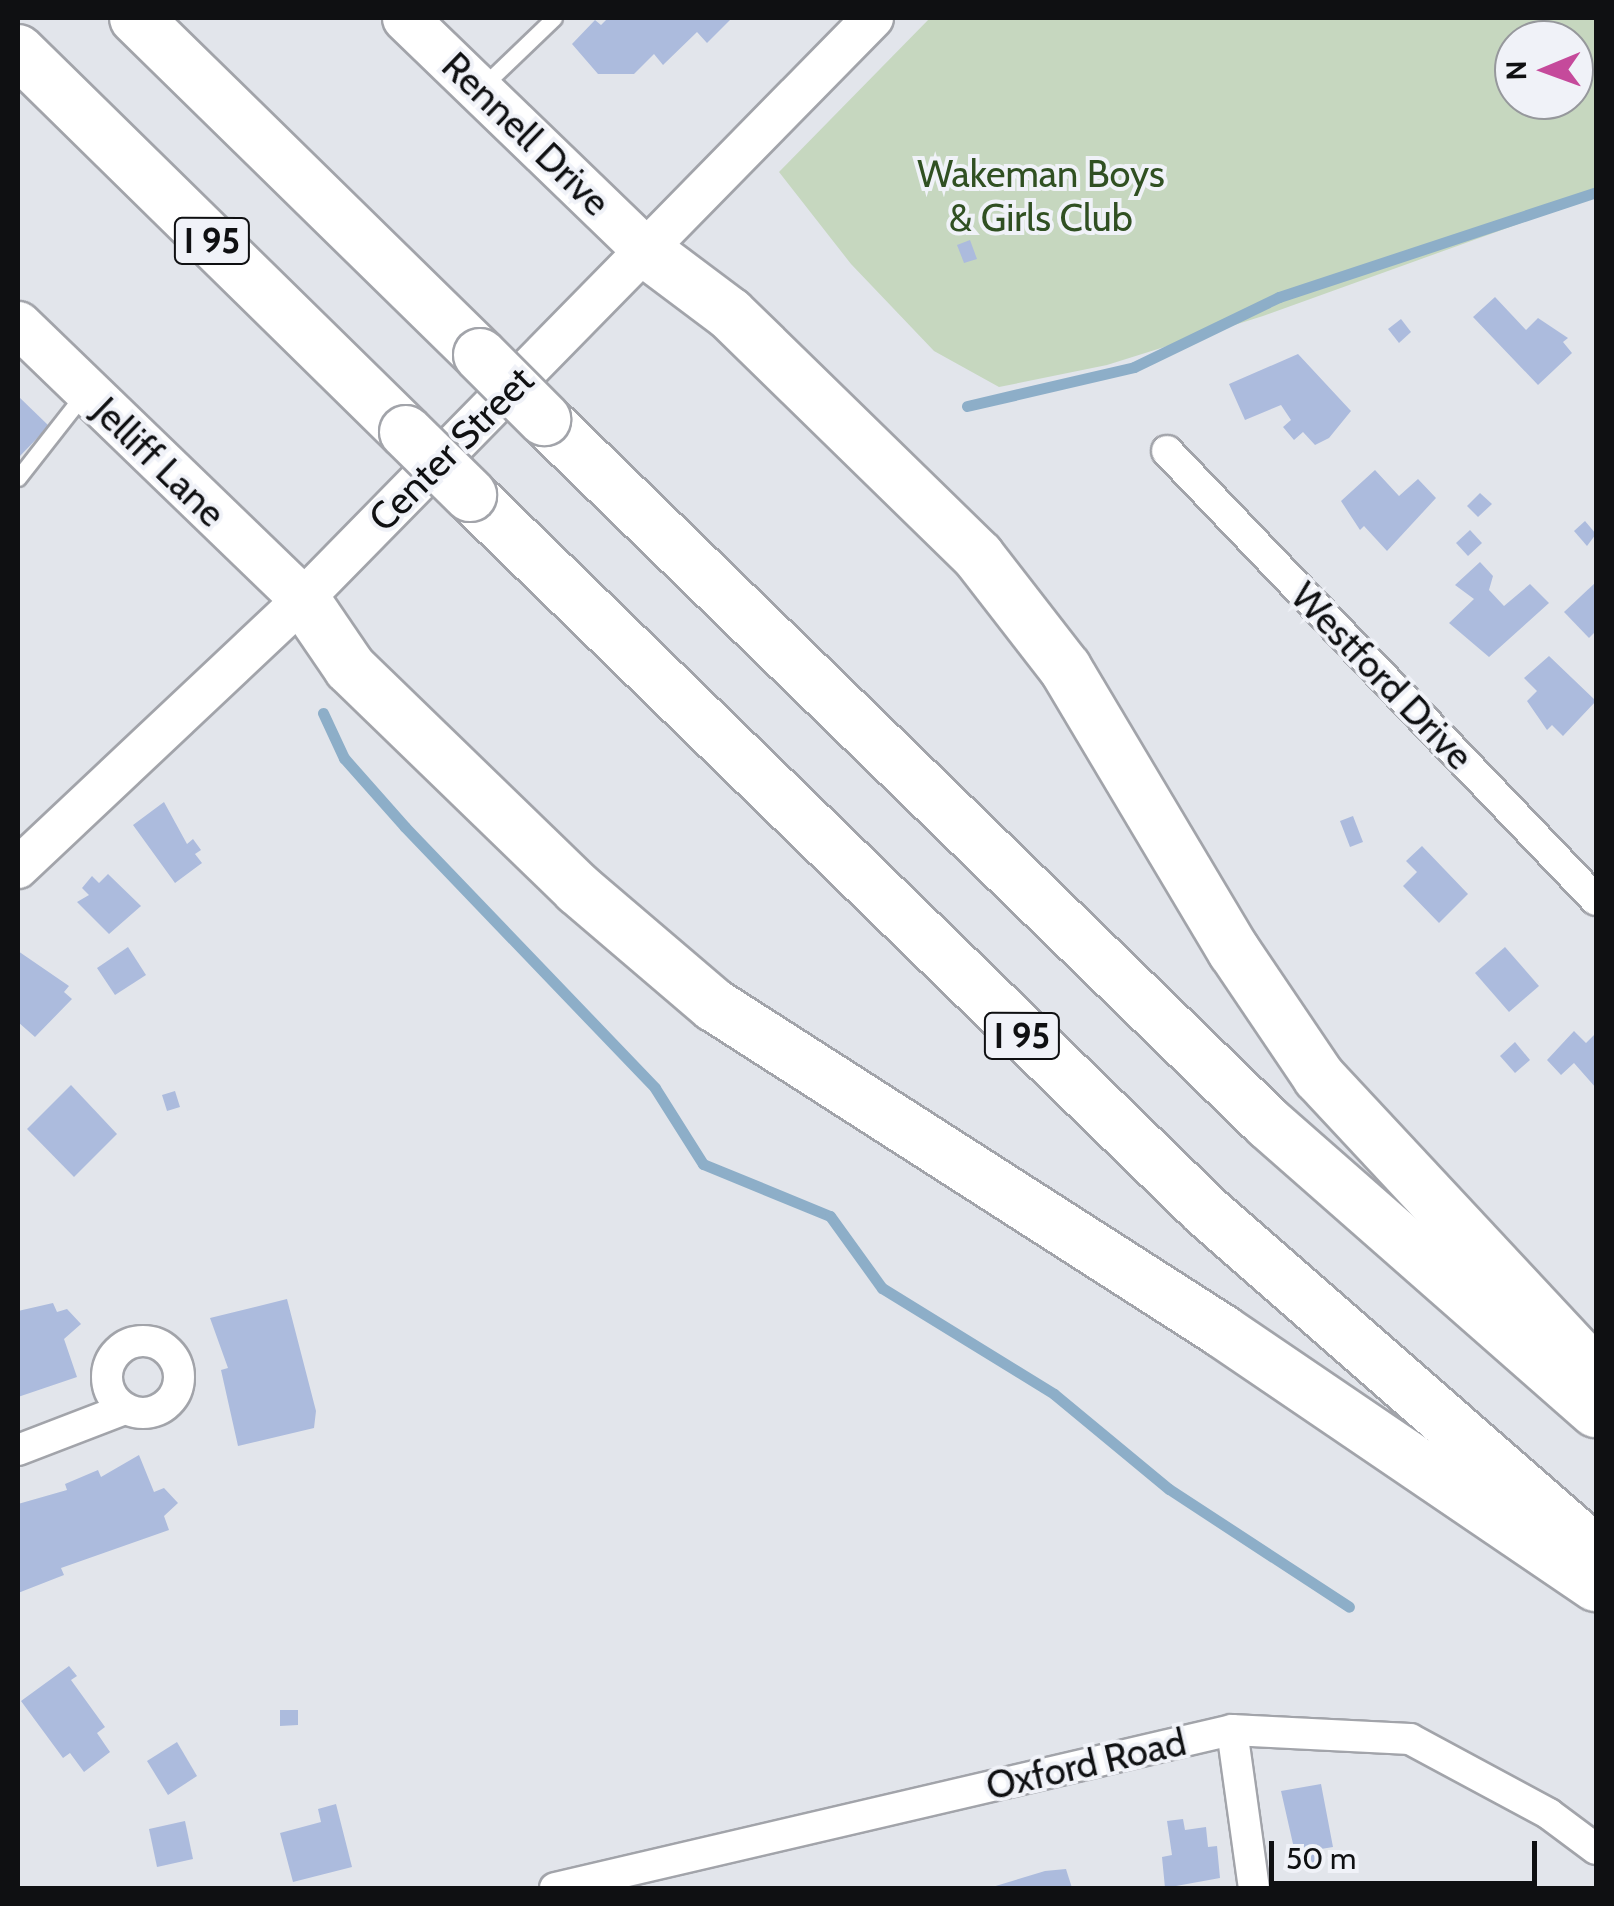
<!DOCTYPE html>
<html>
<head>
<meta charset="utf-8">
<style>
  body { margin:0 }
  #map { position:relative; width:1614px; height:1906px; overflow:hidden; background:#e2e5eb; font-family:Cabin,sans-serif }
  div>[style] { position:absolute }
  .green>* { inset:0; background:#c6d7bf }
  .stream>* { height:11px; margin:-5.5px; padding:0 5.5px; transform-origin:5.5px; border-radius:5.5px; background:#8daec8 }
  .building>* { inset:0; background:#acbbdd }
  .roads { filter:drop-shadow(2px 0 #a2a4aa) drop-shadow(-2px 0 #a2a4aa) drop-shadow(0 2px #a2a4aa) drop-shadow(0 -2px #a2a4aa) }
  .lane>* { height:15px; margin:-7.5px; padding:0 7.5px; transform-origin:7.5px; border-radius:7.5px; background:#fff }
  .street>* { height:30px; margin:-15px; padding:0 15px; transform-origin:15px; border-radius:15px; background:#fff }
  .street>.ring { margin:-15px; padding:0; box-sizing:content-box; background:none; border:30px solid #fff; border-radius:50% }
  .secondary>* { height:40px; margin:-20px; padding:0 20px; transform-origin:20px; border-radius:20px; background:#fff }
  .primary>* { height:45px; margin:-22.5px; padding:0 22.5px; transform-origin:22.5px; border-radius:22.5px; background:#fff }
  .highway>* { height:52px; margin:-26px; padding:0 26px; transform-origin:26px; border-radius:26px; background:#fff }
  .bridges { filter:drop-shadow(2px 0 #a2a4aa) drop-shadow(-2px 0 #a2a4aa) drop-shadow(0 2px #a2a4aa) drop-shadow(0 -2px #a2a4aa) }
  .highway-bridge>* { height:52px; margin:-26px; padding:0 26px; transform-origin:26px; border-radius:26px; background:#fff }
  span { translate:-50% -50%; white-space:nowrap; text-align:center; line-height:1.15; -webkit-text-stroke:8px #f0f2f8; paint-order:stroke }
  .shield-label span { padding:2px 8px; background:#f0f2f8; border:2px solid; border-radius:8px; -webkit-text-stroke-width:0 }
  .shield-label { font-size:35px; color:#0f1012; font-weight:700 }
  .street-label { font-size:38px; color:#0f1012 }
  .park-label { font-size:38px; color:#305022 }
  .frame { position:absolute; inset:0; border:20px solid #0f1012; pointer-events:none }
  .north { position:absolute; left:1494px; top:20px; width:100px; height:100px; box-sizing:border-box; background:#f0f2f8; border:2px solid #96989c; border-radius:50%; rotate:269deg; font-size:28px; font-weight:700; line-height:40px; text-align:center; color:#0f1012 }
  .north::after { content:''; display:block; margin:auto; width:35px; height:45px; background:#c54a9b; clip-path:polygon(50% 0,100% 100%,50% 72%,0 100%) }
  .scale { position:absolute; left:1269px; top:1841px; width:268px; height:45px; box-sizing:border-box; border:5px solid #0f1012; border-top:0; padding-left:12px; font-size:30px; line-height:35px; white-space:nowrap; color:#0f1012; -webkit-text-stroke:8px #f0f2f8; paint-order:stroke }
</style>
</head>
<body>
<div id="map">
  <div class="green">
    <i style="clip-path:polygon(evenodd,930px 18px,1596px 18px,1596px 196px,1263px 316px,1107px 365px,999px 387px,934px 351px,851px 264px,779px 172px,930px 18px,1514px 40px,1574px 40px,1574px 100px,1514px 100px,1514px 40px)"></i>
  </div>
  <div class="stream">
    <i style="left:967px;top:406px;width:171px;rotate:-13.1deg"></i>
    <i style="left:1134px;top:367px;width:161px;rotate:-25.8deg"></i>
    <i style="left:1279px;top:297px;width:334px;rotate:-18.3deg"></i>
    <i style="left:323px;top:713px;width:50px;rotate:65deg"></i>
    <i style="left:344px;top:758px;width:92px;rotate:48.5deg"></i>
    <i style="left:405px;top:827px;width:361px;rotate:46.2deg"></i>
    <i style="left:655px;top:1088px;width:90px;rotate:57.7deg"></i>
    <i style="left:703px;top:1164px;width:137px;rotate:22.3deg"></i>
    <i style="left:830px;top:1216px;width:89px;rotate:54.2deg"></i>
    <i style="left:882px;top:1288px;width:202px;rotate:31.6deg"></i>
    <i style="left:1054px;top:1394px;width:149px;rotate:39.6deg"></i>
    <i style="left:1169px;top:1489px;width:215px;rotate:33.2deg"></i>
  </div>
  <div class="building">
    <i style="clip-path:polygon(608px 18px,625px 19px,732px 18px,707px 43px,697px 32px,663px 65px,654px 54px,634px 74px,598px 74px,572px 44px,595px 20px,601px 25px)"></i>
    <i style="clip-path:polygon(970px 240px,977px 259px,964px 263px,957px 245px)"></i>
    <i style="clip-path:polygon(1495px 297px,1526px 330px,1538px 318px,1568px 338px,1563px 342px,1572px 353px,1538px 385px,1473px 317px)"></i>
    <i style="clip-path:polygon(1401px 319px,1411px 332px,1399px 343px,1388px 329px)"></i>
    <i style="clip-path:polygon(1298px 354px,1351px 411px,1329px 438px,1315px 445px,1303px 432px,1294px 440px,1283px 427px,1291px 420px,1281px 405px,1245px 420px,1229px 384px)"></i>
    <i style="clip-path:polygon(18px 396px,49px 426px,18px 458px)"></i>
    <i style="clip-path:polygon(1375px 470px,1399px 496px,1418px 479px,1436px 498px,1387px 551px,1364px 526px,1360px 530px,1341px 501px)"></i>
    <i style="clip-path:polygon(1480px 493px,1492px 504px,1478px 517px,1467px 506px)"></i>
    <i style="clip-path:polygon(1585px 521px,1596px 534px,1587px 546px,1574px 531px)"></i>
    <i style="clip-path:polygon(1470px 530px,1482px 543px,1468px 556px,1456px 543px)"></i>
    <i style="clip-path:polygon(1480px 562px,1493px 576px,1489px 590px,1504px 606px,1530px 584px,1549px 603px,1489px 657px,1449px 623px,1474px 599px,1455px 585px)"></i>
    <i style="clip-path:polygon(1596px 582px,1596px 631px,1589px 638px,1564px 612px)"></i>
    <i style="clip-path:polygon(1549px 656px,1596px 701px,1563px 736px,1552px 725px,1547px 730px,1527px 701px,1537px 691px,1524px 678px)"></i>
    <i style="clip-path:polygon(164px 802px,187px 844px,193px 839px,201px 850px,195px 854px,202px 863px,175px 883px,133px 825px)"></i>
    <i style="clip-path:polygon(1353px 816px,1363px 842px,1350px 847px,1340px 821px)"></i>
    <i style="clip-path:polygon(1422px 846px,1468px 894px,1439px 923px,1403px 886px,1417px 872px,1406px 861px)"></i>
    <i style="clip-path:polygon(108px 874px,141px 906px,109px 934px,77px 902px,89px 895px,82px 888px,92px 876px,99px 883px)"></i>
    <i style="clip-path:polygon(128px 947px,146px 975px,115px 995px,97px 968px)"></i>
    <i style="clip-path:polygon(1505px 947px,1539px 986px,1509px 1012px,1475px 973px)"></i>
    <i style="clip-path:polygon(18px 951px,69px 986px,64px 992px,72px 999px,35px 1037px,18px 1022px)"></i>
    <i style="clip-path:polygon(1574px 1031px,1586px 1043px,1596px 1033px,1596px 1088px,1574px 1063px,1561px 1075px,1547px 1060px)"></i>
    <i style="clip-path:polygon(1515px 1042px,1530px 1060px,1515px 1073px,1500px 1056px)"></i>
    <i style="clip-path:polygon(71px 1085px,117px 1134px,74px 1177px,27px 1129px)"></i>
    <i style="clip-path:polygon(175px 1091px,180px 1107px,167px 1111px,162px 1095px)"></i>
    <i style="clip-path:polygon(287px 1299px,316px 1411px,314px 1428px,238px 1446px,221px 1370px,228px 1368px,210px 1318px)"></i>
    <i style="clip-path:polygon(53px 1303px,57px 1312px,67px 1309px,81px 1324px,64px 1339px,77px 1377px,18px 1397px,18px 1311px)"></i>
    <i style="clip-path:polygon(139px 1455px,154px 1492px,164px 1488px,178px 1503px,164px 1516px,169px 1530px,61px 1568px,64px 1575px,18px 1593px,18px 1504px,67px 1490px,65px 1484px,98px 1470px,101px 1477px)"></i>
    <i style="clip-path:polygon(69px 1666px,77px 1676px,71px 1680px,105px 1727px,97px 1733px,110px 1752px,84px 1772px,70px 1753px,63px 1758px,21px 1701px)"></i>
    <i style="clip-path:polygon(280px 1710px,298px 1710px,298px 1725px,280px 1726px)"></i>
    <i style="clip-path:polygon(177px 1742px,197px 1776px,168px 1795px,147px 1761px)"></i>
    <i style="clip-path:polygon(1321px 1784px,1333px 1847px,1321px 1849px,1323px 1861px,1298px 1866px,1281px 1791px)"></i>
    <i style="clip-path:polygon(336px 1804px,352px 1867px,293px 1882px,280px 1833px,321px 1822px,318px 1809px)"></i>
    <i style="clip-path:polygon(1183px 1819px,1185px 1830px,1206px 1827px,1208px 1847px,1217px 1846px,1220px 1878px,1165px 1888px,1162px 1857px,1172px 1855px,1167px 1821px)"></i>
    <i style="clip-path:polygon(185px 1821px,193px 1859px,157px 1867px,149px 1829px)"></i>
    <i style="clip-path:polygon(1066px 1869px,1072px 1888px,989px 1888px,1045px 1871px)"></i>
  </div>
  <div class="roads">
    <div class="lane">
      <i style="left:481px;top:88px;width:101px;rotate:-43.8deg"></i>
      <i style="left:18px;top:478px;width:105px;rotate:-51.9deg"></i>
    </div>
    <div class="street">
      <i style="left:1167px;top:451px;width:621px;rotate:46.3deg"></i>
      <i class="ring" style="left:107px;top:1341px;width:42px;height:42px"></i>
      <i style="left:18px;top:1450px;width:115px;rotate:-21deg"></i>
      <i style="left:1232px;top:1730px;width:160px;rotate:82.1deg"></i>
      <i style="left:555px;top:1888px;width:695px;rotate:-13.14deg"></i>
      <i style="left:1232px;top:1730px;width:178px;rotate:2.9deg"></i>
      <i style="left:1410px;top:1739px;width:158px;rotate:28.3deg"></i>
      <i style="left:1549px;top:1814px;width:59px;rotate:36.7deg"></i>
    </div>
    <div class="secondary">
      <i style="left:18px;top:868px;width:392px;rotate:-43.3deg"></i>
      <i style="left:303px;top:599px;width:814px;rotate:-45.55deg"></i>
    </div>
    <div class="primary">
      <i style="left:405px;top:18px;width:335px;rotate:44deg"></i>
      <i style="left:18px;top:324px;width:396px;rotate:44deg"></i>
    </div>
    <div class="highway">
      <i style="left:136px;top:18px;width:482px;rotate:44.4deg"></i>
      <i style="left:18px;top:51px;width:544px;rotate:44.48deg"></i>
      <i style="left:646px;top:251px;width:105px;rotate:36.9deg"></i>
      <i style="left:730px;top:314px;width:347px;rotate:44.3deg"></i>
      <i style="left:978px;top:556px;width:142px;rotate:52.2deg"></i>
      <i style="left:1065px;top:668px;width:330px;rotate:59.2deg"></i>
      <i style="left:1234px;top:951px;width:152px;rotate:56deg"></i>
      <i style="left:1319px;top:1077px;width:406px;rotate:47deg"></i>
      <i style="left:544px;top:419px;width:1011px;rotate:44.2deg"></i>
      <i style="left:1269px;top:1124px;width:435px;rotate:41.3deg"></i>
      <i style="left:470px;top:495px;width:1027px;rotate:44.21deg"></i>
      <i style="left:1206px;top:1211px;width:497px;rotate:41.2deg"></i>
      <i style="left:303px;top:599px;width:83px;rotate:55.7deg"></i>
      <i style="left:350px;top:668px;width:318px;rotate:44.1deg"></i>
      <i style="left:578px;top:889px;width:179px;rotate:40.5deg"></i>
      <i style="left:714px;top:1005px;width:604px;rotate:32.69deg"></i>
      <i style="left:1222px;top:1331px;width:452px;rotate:34.2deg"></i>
    </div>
  </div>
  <div class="bridges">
    <div class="highway-bridge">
      <i style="left:480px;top:355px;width:91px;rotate:45deg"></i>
      <i style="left:406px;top:432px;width:90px;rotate:44.5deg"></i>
    </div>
  </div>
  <div class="shield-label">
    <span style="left:212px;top:241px">I 95</span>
    <span style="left:1022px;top:1036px">I 95</span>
  </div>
  <div class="street-label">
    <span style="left:526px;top:134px;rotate:44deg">Rennell Drive</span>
    <span style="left:451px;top:449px;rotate:-45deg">Center Street</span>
    <span style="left:159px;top:462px;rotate:44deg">Jelliff Lane</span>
    <span style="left:1382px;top:676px;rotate:46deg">Westford Drive</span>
    <span style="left:1086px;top:1764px;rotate:-13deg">Oxford Road</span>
  </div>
  <div class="park-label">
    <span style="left:1041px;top:196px">Wakeman Boys<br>&amp; Girls Club</span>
  </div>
  <div class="frame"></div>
  <div class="north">N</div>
  <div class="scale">50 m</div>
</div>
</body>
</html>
